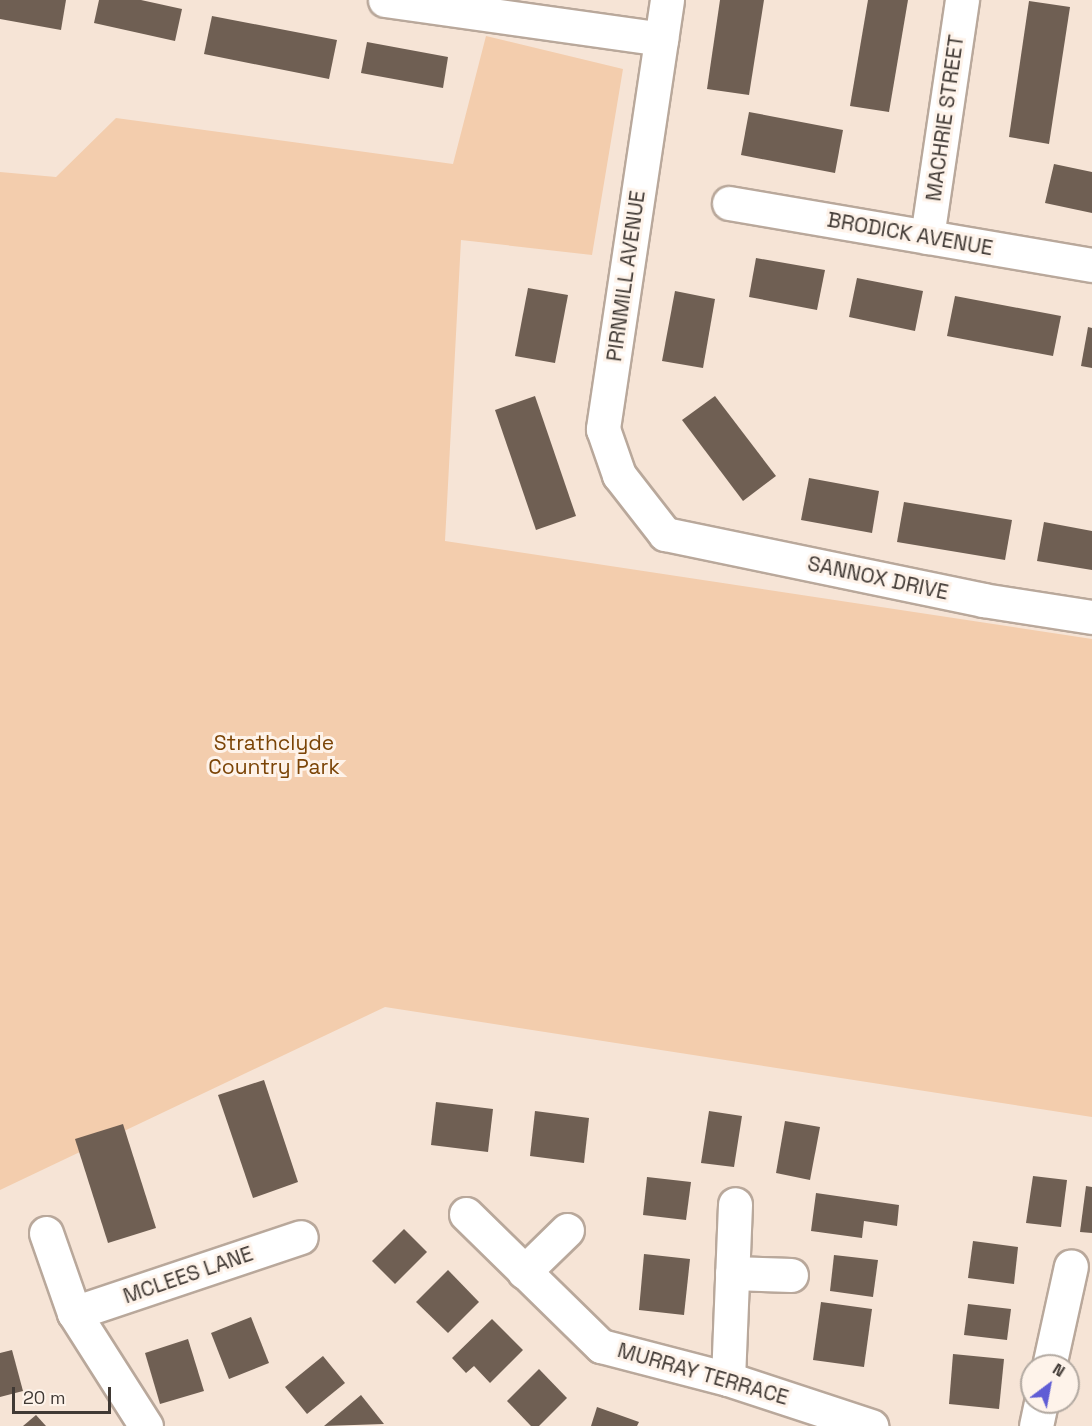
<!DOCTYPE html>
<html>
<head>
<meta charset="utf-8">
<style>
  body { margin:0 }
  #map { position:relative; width:1092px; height:1426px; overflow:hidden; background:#f6e4d6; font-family:"Space Grotesk",sans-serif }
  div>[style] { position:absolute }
  .green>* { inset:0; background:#f3cdad }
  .building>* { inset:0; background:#6f5f53 }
  .roads { filter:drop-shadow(2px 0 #b9a89b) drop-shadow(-2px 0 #b9a89b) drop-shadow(0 2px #b9a89b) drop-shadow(0 -2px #b9a89b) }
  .minor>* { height:33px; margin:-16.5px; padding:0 16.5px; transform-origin:16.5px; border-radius:16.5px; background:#fff }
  span { translate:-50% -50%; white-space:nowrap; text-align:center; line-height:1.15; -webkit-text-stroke:6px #fef3ea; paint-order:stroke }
  .street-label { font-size:21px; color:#403934 }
  .park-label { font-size:21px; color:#7b4406 }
  .north { position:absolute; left:1020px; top:1354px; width:60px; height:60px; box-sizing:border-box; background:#fef3ea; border:2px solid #b2a9a1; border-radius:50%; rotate:32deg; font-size:16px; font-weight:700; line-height:24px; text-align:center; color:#403934 }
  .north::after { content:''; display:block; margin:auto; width:21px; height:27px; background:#605dd5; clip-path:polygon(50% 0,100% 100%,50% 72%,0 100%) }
  .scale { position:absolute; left:12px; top:1387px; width:99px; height:27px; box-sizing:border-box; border:3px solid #403934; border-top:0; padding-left:8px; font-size:18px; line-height:21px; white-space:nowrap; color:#403934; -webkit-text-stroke:4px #fef3ea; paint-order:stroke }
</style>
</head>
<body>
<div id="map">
  <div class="green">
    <i style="clip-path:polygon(486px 36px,623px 69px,592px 255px,461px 240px,445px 541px,1092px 639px,1092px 1117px,385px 1007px,0 1190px,0 172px,56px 177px,116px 118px,453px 164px)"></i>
  </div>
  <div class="building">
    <i style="clip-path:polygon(0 0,66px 0,61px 30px,0 19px)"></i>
    <i style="clip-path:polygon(99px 0,141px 0,182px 9px,175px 41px,94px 23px)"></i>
    <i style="clip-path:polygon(720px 0,764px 0,749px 95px,707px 89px)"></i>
    <i style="clip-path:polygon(868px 0,908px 0,889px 112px,850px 106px)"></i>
    <i style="clip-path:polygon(1029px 1px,1070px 7px,1049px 144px,1009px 137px)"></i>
    <i style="clip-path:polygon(212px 16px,337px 40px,329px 79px,204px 54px)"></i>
    <i style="clip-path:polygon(367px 42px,448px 57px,443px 88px,361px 73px)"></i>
    <i style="clip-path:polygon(749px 112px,843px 130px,835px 173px,741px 155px)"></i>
    <i style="clip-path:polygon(1054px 164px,1092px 172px,1092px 213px,1045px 203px)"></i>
    <i style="clip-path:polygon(756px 258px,825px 270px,817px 310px,749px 297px)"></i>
    <i style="clip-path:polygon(857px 278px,923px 291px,915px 331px,849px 317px)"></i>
    <i style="clip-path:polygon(528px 288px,568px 295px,555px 363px,515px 356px)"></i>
    <i style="clip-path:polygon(675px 291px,715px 299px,703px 368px,662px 361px)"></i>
    <i style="clip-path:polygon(955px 296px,1061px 316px,1053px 356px,947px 336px)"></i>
    <i style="clip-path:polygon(1088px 327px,1092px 328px,1092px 368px,1081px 366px)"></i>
    <i style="clip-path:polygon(535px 396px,576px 516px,536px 530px,495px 410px)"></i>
    <i style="clip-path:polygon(715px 396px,776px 476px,743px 501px,682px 420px)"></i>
    <i style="clip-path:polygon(809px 478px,879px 491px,872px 533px,801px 520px)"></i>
    <i style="clip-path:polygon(904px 502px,1012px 520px,1005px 560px,897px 542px)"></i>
    <i style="clip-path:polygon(1044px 522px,1092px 531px,1092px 570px,1037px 561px)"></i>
    <i style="clip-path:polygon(264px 1080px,298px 1182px,253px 1198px,218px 1095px)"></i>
    <i style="clip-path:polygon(436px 1102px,493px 1109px,488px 1152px,431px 1145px)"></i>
    <i style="clip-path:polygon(535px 1111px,589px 1118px,584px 1163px,530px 1156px)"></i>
    <i style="clip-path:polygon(709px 1111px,742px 1116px,734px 1167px,701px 1163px)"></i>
    <i style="clip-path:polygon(785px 1121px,820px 1127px,810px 1180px,776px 1173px)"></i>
    <i style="clip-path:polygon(123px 1124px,156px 1228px,108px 1243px,75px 1139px)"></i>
    <i style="clip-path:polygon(1033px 1176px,1067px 1180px,1061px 1227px,1026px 1223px)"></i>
    <i style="clip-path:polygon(647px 1177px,691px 1182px,686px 1220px,643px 1215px)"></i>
    <i style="clip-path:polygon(1086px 1186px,1092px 1187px,1092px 1233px,1080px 1232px)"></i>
    <i style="clip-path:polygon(816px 1193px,899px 1205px,897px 1226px,864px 1221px,862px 1238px,811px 1231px)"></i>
    <i style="clip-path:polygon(404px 1229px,427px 1252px,395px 1284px,372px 1261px)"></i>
    <i style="clip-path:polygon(973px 1241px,1018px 1247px,1014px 1284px,968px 1278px)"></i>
    <i style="clip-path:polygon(644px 1254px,690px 1259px,684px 1315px,639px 1310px)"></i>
    <i style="clip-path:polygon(834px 1255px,878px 1260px,873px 1297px,830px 1291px)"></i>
    <i style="clip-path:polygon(448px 1270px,479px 1302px,448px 1333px,416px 1302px)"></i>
    <i style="clip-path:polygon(821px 1302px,872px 1309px,864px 1367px,813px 1360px)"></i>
    <i style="clip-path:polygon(968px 1304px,1011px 1309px,1007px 1340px,964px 1335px)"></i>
    <i style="clip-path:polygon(251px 1317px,269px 1363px,229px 1379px,211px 1333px)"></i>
    <i style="clip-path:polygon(492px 1319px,523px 1350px,490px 1383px,474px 1366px,466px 1373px,452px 1358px)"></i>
    <i style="clip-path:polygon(188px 1339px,204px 1391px,160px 1404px,145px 1353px)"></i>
    <i style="clip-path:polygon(12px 1350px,23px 1391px,0 1397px,0 1353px)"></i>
    <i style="clip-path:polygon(953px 1354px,1004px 1359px,999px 1409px,949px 1404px)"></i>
    <i style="clip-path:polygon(323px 1356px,345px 1383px,307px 1414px,285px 1387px)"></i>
    <i style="clip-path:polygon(539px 1369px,567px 1398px,539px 1426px,531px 1426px,507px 1401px)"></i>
    <i style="clip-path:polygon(361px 1395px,384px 1424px,324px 1426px)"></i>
    <i style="clip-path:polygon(597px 1407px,639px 1422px,637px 1426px,591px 1426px)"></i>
    <i style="clip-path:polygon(36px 1415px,46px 1426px,23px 1426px)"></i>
  </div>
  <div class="roads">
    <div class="minor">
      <i style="left:385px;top:0;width:279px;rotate:8deg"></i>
      <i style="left:667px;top:0;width:434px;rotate:98.5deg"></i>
      <i style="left:603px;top:429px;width:49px;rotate:70.8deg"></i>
      <i style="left:619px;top:475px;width:75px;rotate:52.1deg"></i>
      <i style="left:665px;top:534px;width:325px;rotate:11.7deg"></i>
      <i style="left:983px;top:600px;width:110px;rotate:8.9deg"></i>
      <i style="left:729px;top:203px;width:368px;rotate:9.7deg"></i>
      <i style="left:927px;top:237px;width:240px;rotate:-81.6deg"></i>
      <i style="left:466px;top:1214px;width:189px;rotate:44.4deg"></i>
      <i style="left:601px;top:1346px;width:131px;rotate:14.6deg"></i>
      <i style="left:728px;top:1379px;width:151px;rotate:18.2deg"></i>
      <i style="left:46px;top:1233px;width:85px;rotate:70.7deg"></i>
      <i style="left:74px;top:1313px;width:134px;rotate:57.5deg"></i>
      <i style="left:524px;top:1272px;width:60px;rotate:-44.3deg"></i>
      <i style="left:732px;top:1273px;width:59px;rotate:1.9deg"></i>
      <i style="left:74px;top:1313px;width:239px;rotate:-18.5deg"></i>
      <i style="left:1049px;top:1366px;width:102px;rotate:-77.6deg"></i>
      <i style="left:728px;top:1379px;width:175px;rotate:-87.7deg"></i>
      <i style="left:1036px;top:1426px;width:25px;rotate:-78deg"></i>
    </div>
  </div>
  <div class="street-label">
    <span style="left:945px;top:118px;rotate:-82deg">MACHRIE STREET</span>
    <span style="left:910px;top:234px;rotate:10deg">BRODICK AVENUE</span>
    <span style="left:626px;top:276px;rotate:-82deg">PIRNMILL AVENUE</span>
    <span style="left:878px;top:578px;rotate:12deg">SANNOX DRIVE</span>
    <span style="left:188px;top:1275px;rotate:-19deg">MCLEES LANE</span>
    <span style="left:703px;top:1374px;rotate:16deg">MURRAY TERRACE</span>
  </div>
  <div class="park-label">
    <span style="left:274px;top:755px">Strathclyde<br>Country Park</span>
  </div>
  <div class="north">N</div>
  <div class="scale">20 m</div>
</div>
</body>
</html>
